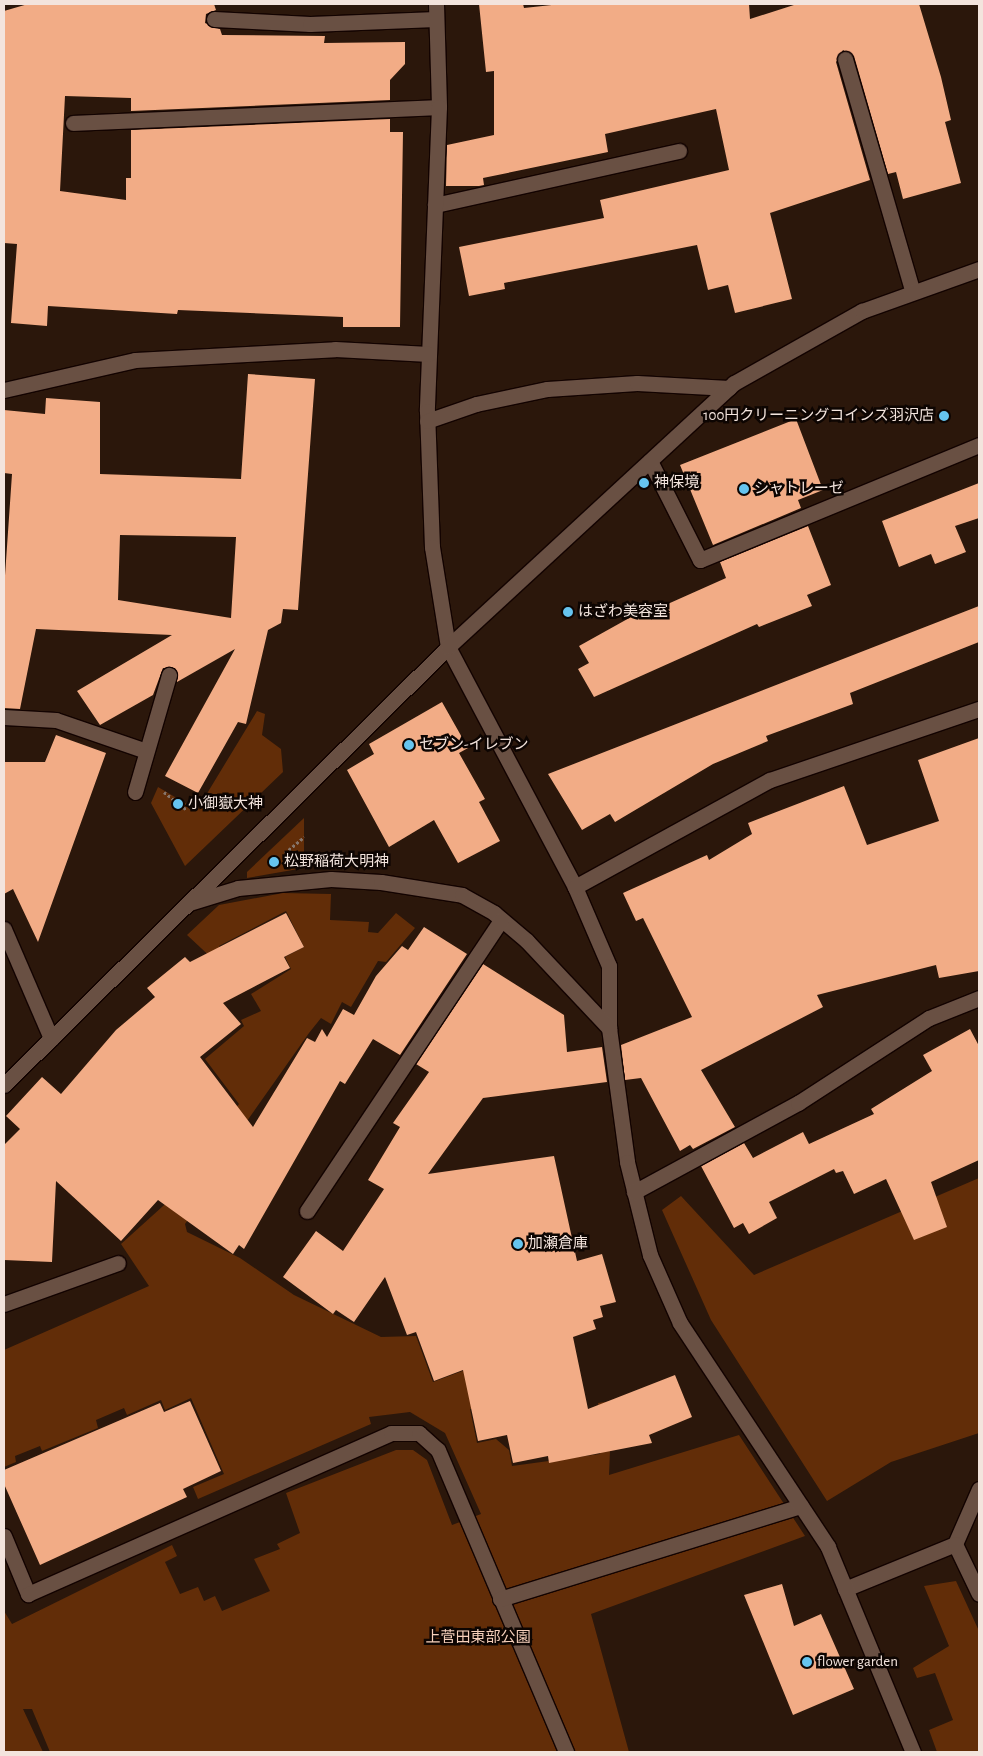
<!DOCTYPE html>
<html>
<head>
<meta charset="utf-8">
<style>
  body { margin:0 }
  #map { position:relative; width:983px; height:1756px; overflow:hidden; background:#2b170b; font-family:"Alegreya Sans","Noto Sans JP",sans-serif }
  div>[style] { position:absolute }
  .green>* { inset:0; background:#622d08 }
  .building>* { inset:0; background:#f2ac86 }
  .path>* { height:3px; margin-top:-1.5px; transform-origin:0; background:repeating-linear-gradient(90deg,#86756b 0 2.5px,transparent 0 5px) }
  .roads { filter:drop-shadow(1px 0 #130300) drop-shadow(-1px 0 #130300) drop-shadow(0 1px #130300) drop-shadow(0 -1px #130300) }
  .service>* { height:15px; margin:-7.5px; padding:0 7.5px; transform-origin:7.5px; border-radius:7.5px; background:#695043 }
  .minor>* { height:15px; margin:-7.5px; padding:0 7.5px; transform-origin:7.5px; border-radius:7.5px; background:#695043 }
  .tertiary>* { height:15px; margin:-7.5px; padding:0 7.5px; transform-origin:7.5px; border-radius:7.5px; background:#695043 }
  .dots>* { width:14px; height:14px; translate:-50% -50%; box-sizing:border-box; border:2px solid #0d0502; border-radius:50% }
  span { translate:-50% -50%; white-space:nowrap; text-align:center; line-height:1.15; -webkit-text-stroke:5px #0d0502; paint-order:stroke }
  .poi-label { font-size:15px; color:#f3e4dd }
  .right { translate:-100% -50%; text-align:right }
  .left { translate:0 -50%; text-align:left }
  .park-label { font-size:15px; color:#f5cfba }
  .frame { position:absolute; inset:0; border:5px solid #f3e4dd; pointer-events:none }
</style>
</head>
<body>
<div id="map">
  <div class="green">
    <i style="clip-path:polygon(257px 711px,265px 714px,262px 735px,281px 749px,283px 772px,185px 866px,151px 803px,158px 787px,197px 810px)"></i>
    <i style="clip-path:polygon(304px 818px,304px 868px,247px 878px,247px 872px)"></i>
    <i style="clip-path:polygon(283px 893px,331px 894px,330px 920px,369px 922px,368px 932px,378px 933px,396px 913px,415px 928px,386px 962px,378px 961px,351px 1007px,342px 1002px,331px 1024px,321px 1018px,309px 1033px,223px 1155px,215px 1182px,185px 1224px,187px 1232px,240px 1258px,294px 1295px,381px 1337px,416px 1336px,433px 1382px,473px 1367px,504px 1402px,470px 1409px,477px 1443px,496px 1439px,509px 1450px,512px 1466px,600px 1454px,595px 1426px,600px 1426px,598px 1403px,612px 1401px,609px 1475px,739px 1435px,805px 1536px,591px 1614px,629px 1752px,50px 1752px,32px 1709px,23px 1709px,43px 1752px,4px 1752px,4px 1611px,12px 1624px,172px 1545px,177px 1556px,165px 1562px,180px 1594px,198px 1587px,204px 1601px,215px 1596px,222px 1611px,270px 1591px,254px 1559px,280px 1549px,277px 1544px,300px 1533px,286px 1493px,396px 1450px,413px 1450px,427px 1460px,452px 1525px,481px 1514px,445px 1433px,410px 1412px,369px 1417px,371px 1424px,198px 1499px,193px 1487px,224px 1474px,191px 1398px,165px 1410px,161px 1400px,127px 1415px,124px 1408px,96px 1420px,98px 1428px,42px 1451px,40px 1446px,15px 1456px,16px 1462px,4px 1467px,4px 1350px,149px 1286px,121px 1244px,173px 1197px,202px 1148px,239px 1104px,205px 1059px,244px 1026px,241px 1020px,261px 1011px,251px 994px,291px 969px,285px 957px,304px 947px,286px 911px,219px 946px,224px 955px,216px 962px,187px 935px,219px 905px)"></i>
    <i style="clip-path:polygon(979px 1178px,979px 1433px,891px 1462px,827px 1501px,711px 1320px,662px 1210px,681px 1196px,754px 1275px)"></i>
    <i style="clip-path:polygon(956px 1581px,979px 1631px,979px 1752px,937px 1752px,929px 1730px,953px 1720px,935px 1673px,917px 1678px,913px 1668px,949px 1646px,924px 1586px)"></i>
  </div>
  <div class="building">
    <i style="clip-path:polygon(28px 4px,214px 4px,216px 10px,206px 14px,205px 23px,220px 29px,222px 35px,325px 36px,324px 43px,405px 42px,405px 64px,390px 80px,390px 100px,131px 111px,131px 98px,65px 96px,60px 191px,126px 200px,126px 178px,131px 178px,131px 130px,390px 119px,390px 132px,403px 132px,400px 327px,343px 327px,343px 317px,178px 310px,177px 314px,48px 306px,47px 326px,11px 323px,17px 244px,4px 243px,4px 11px)"></i>
    <i style="clip-path:polygon(479px 4px,523px 4px,524px 8px,561px 4px,749px 4px,750px 19px,797px 4px,919px 4px,941px 77px,951px 120px,945px 122px,961px 183px,903px 199px,896px 172px,888px 174px,854px 56px,843px 50px,836px 62px,870px 180px,770px 213px,792px 299px,735px 313px,728px 285px,708px 290px,697px 245px,504px 283px,505px 289px,469px 296px,459px 247px,604px 218px,600px 200px,729px 170px,716px 109px,605px 134px,608px 152px,483px 178px,484px 185px,479px 186px,446px 186px,447px 145px,494px 135px,494px 71px,486px 72px)"></i>
    <i style="clip-path:polygon(evenodd,248px 374px,315px 379px,298px 610px,283px 609px,281px 623px,268px 630px,246px 724px,238px 722px,198px 793px,165px 776px,235px 649px,177px 682px,175px 668px,163px 668px,153px 695px,100px 725px,77px 691px,172px 635px,36px 629px,20px 709px,4px 708px,4px 590px,12px 474px,4px 473px,4px 410px,45px 414px,46px 398px,100px 402px,100px 474px,241px 479px,248px 374px,120px 535px,236px 537px,231px 618px,118px 600px,120px 535px)"></i>
    <i style="clip-path:polygon(796px 419px,823px 490px,798px 500px,801px 508px,713px 545px,680px 465px)"></i>
    <i style="clip-path:polygon(979px 483px,979px 518px,955px 526px,966px 552px,935px 564px,931px 554px,899px 567px,882px 521px)"></i>
    <i style="clip-path:polygon(808px 526px,831px 585px,807px 595px,812px 606px,759px 627px,757px 624px,594px 697px,578px 669px,589px 663px,579px 646px,640px 612px,643px 615px,726px 578px,720px 562px)"></i>
    <i style="clip-path:polygon(979px 606px,979px 642px,850px 693px,853px 704px,766px 736px,768px 741px,713px 764px,615px 822px,610px 814px,582px 830px,548px 774px)"></i>
    <i style="clip-path:polygon(442px 702px,468px 748px,459px 753px,485px 799px,479px 802px,500px 841px,458px 863px,434px 820px,389px 847px,347px 770px,374px 754px,369px 744px)"></i>
    <i style="clip-path:polygon(56px 735px,106px 753px,38px 942px,13px 889px,4px 894px,4px 762px,45px 762px)"></i>
    <i style="clip-path:polygon(979px 738px,979px 971px,939px 978px,936px 965px,817px 995px,823px 1007px,701px 1070px,735px 1127px,693px 1149px,690px 1145px,680px 1151px,641px 1078px,625px 1080px,621px 1045px,692px 1017px,643px 918px,636px 921px,623px 893px,707px 855px,709px 860px,752px 834px,748px 823px,844px 786px,867px 845px,939px 821px,918px 760px)"></i>
    <i style="clip-path:polygon(286px 913px,304px 947px,284px 957px,290px 968px,223px 1003px,241px 1024px,200px 1057px,253px 1127px,307px 1038px,315px 1042px,322px 1029px,327px 1037px,343px 1009px,354px 1015px,376px 976px,402px 946px,408px 950px,424px 927px,467px 954px,400px 1055px,373px 1039px,345px 1084px,340px 1081px,244px 1249px,239px 1245px,233px 1254px,158px 1200px,121px 1241px,56px 1181px,52px 1262px,4px 1260px,4px 1145px,20px 1129px,6px 1116px,42px 1077px,61px 1094px,116px 1030px,155px 997px,147px 988px,185px 957px,190px 962px)"></i>
    <i style="clip-path:polygon(483px 964px,564px 1015px,567px 1052px,602px 1047px,607px 1082px,483px 1098px,428px 1174px,554px 1156px,577px 1261px,602px 1254px,616px 1302px,600px 1306px,603px 1317px,593px 1320px,596px 1329px,573px 1337px,588px 1409px,675px 1375px,692px 1417px,649px 1435px,652px 1443px,549px 1463px,548px 1456px,513px 1463px,507px 1435px,478px 1441px,463px 1370px,434px 1381px,416px 1332px,407px 1335px,385px 1277px,354px 1322px,336px 1310px,333px 1314px,283px 1277px,316px 1231px,343px 1251px,384px 1189px,368px 1180px,400px 1127px,393px 1123px,429px 1072px,416px 1064px)"></i>
    <i style="clip-path:polygon(970px 1029px,979px 1046px,979px 1160px,931px 1182px,947px 1227px,914px 1240px,886px 1179px,854px 1194px,843px 1171px,836px 1173px,834px 1169px,769px 1202px,777px 1218px,749px 1234px,743px 1223px,734px 1228px,701px 1166px,744px 1143px,753px 1158px,803px 1132px,809px 1144px,874px 1114px,871px 1109px,932px 1071px,923px 1055px)"></i>
    <i style="clip-path:polygon(190px 1401px,221px 1471px,183px 1489px,187px 1497px,40px 1565px,4px 1484px,4px 1470px,160px 1403px,164px 1412px)"></i>
    <i style="clip-path:polygon(782px 1584px,794px 1626px,821px 1614px,854px 1689px,793px 1715px,744px 1595px)"></i>
  </div>
  <div class="path">
    <i style="left:164px;top:792px;width:29px;rotate:38deg"></i>
    <i style="left:285px;top:853px;width:25px;rotate:-40deg"></i>
  </div>
  <div class="roads">
    <div class="service">
      <i style="left:214px;top:19px;width:96px;rotate:3deg"></i>
      <i style="left:310px;top:24px;width:126px;rotate:-2.3deg"></i>
      <i style="left:73px;top:123px;width:366px;rotate:-2.5deg"></i>
      <i style="left:435px;top:205px;width:250px;rotate:-12.5deg"></i>
      <i style="left:4px;top:717px;width:52px;rotate:3.3deg"></i>
      <i style="left:56px;top:720px;width:95px;rotate:19deg"></i>
      <i style="left:135px;top:792px;width:122px;rotate:-73.8deg"></i>
      <i style="left:4px;top:929px;width:119px;rotate:66.7deg"></i>
      <i style="left:4px;top:1536px;width:63px;rotate:67.5deg"></i>
      <i style="left:28px;top:1594px;width:397px;rotate:-23.9deg"></i>
      <i style="left:391px;top:1433px;width:28px"></i>
      <i style="left:419px;top:1433px;width:25px;rotate:42deg"></i>
      <i style="left:438px;top:1450px;width:328px;rotate:67deg"></i>
      <i style="left:955px;top:1544px;width:60px;rotate:-66.4deg"></i>
      <i style="left:845px;top:1589px;width:119px;rotate:-22.2deg"></i>
      <i style="left:955px;top:1544px;width:55px;rotate:64.4deg"></i>
      <i style="left:500px;top:1599px;width:315px;rotate:-17.2deg"></i>
    </div>
    <div class="minor">
      <i style="left:436px;top:4px;width:103px;rotate:88.3deg"></i>
      <i style="left:439px;top:107px;width:304px;rotate:92.3deg"></i>
      <i style="left:427px;top:411px;width:136px;rotate:87.9deg"></i>
      <i style="left:432px;top:547px;width:101px;rotate:80.9deg"></i>
      <i style="left:448px;top:647px;width:272px;rotate:62.1deg"></i>
      <i style="left:575px;top:887px;width:86px;rotate:66.7deg"></i>
      <i style="left:609px;top:966px;width:62px;rotate:90deg"></i>
      <i style="left:609px;top:1028px;width:135px;rotate:82.3deg"></i>
      <i style="left:627px;top:1162px;width:96px;rotate:76.1deg"></i>
      <i style="left:650px;top:1255px;width:74px;rotate:66.2deg"></i>
      <i style="left:680px;top:1323px;width:268px;rotate:56.5deg"></i>
      <i style="left:828px;top:1547px;width:222px;rotate:67.5deg"></i>
      <i style="left:845px;top:59px;width:241px;rotate:73.8deg"></i>
      <i style="left:4px;top:390px;width:134px;rotate:-12.9deg"></i>
      <i style="left:135px;top:360px;width:200px;rotate:-3.1deg"></i>
      <i style="left:335px;top:349px;width:94px;rotate:3deg"></i>
      <i style="left:427px;top:421px;width:52px;rotate:-19.1deg"></i>
      <i style="left:476px;top:404px;width:73px;rotate:-11.9deg"></i>
      <i style="left:547px;top:389px;width:90px;rotate:-3.8deg"></i>
      <i style="left:637px;top:383px;width:92px;rotate:3.1deg"></i>
      <i style="left:650px;top:461px;width:111px;rotate:63.2deg"></i>
      <i style="left:700px;top:560px;width:302px;rotate:-22.4deg"></i>
      <i style="left:575px;top:887px;width:222px;rotate:-28.8deg"></i>
      <i style="left:770px;top:780px;width:221px;rotate:-18.8deg"></i>
      <i style="left:189px;top:903px;width:51px;rotate:-17deg"></i>
      <i style="left:238px;top:888px;width:93px;rotate:-5.5deg"></i>
      <i style="left:331px;top:879px;width:50px;rotate:3.4deg"></i>
      <i style="left:381px;top:882px;width:82px;rotate:9.1deg"></i>
      <i style="left:462px;top:895px;width:37px;rotate:29deg"></i>
      <i style="left:494px;top:913px;width:43px;rotate:40.3deg"></i>
      <i style="left:527px;top:941px;width:120px;rotate:46.7deg"></i>
      <i style="left:634px;top:1192px;width:187px;rotate:-28.5deg"></i>
      <i style="left:798px;top:1103px;width:156px;rotate:-33deg"></i>
      <i style="left:929px;top:1018px;width:54px;rotate:-21.8deg"></i>
      <i style="left:307px;top:1211px;width:350px;rotate:-56.3deg"></i>
      <i style="left:4px;top:1304px;width:121px;rotate:-19.8deg"></i>
    </div>
    <div class="tertiary">
      <i style="left:4px;top:1085px;width:624px;rotate:-44.61deg"></i>
      <i style="left:448px;top:647px;width:389px;rotate:-42.7deg"></i>
      <i style="left:734px;top:383px;width:147px;rotate:-29.4deg"></i>
      <i style="left:862px;top:311px;width:124px;rotate:-19.7deg"></i>
    </div>
  </div>
  <div class="dots">
    <i style="left:944px;top:416px;background:#66c4ef"></i>
    <i style="left:644px;top:483px;background:#66c4ef"></i>
    <i style="left:744px;top:489px;background:#66c4ef"></i>
    <i style="left:568px;top:612px;background:#66c4ef"></i>
    <i style="left:409px;top:745px;background:#66c4ef"></i>
    <i style="left:178px;top:804px;background:#66c4ef"></i>
    <i style="left:274px;top:862px;background:#66c4ef"></i>
    <i style="left:518px;top:1244px;background:#66c4ef"></i>
    <i style="left:807px;top:1662px;background:#66c4ef"></i>
  </div>
  <div class="poi-label">
    <span class="right" style="left:934px;top:416px">100円クリーニングコインズ羽沢店</span>
    <span class="left" style="left:654px;top:483px">神保境</span>
    <span class="left" style="left:754px;top:489px">シャトレーゼ</span>
    <span class="left" style="left:578px;top:612px">はざわ美容室</span>
    <span class="left" style="left:419px;top:745px">セブン-イレブン</span>
    <span class="left" style="left:188px;top:804px">小御嶽大神</span>
    <span class="left" style="left:284px;top:862px">松野稲荷大明神</span>
    <span class="left" style="left:528px;top:1244px">加瀬倉庫</span>
    <span class="left" style="left:817px;top:1662px">flower garden</span>
  </div>
  <div class="park-label">
    <span style="left:478px;top:1638px">上菅田東部公園</span>
  </div>
  <div class="frame"></div>
</div>
</body>
</html>
